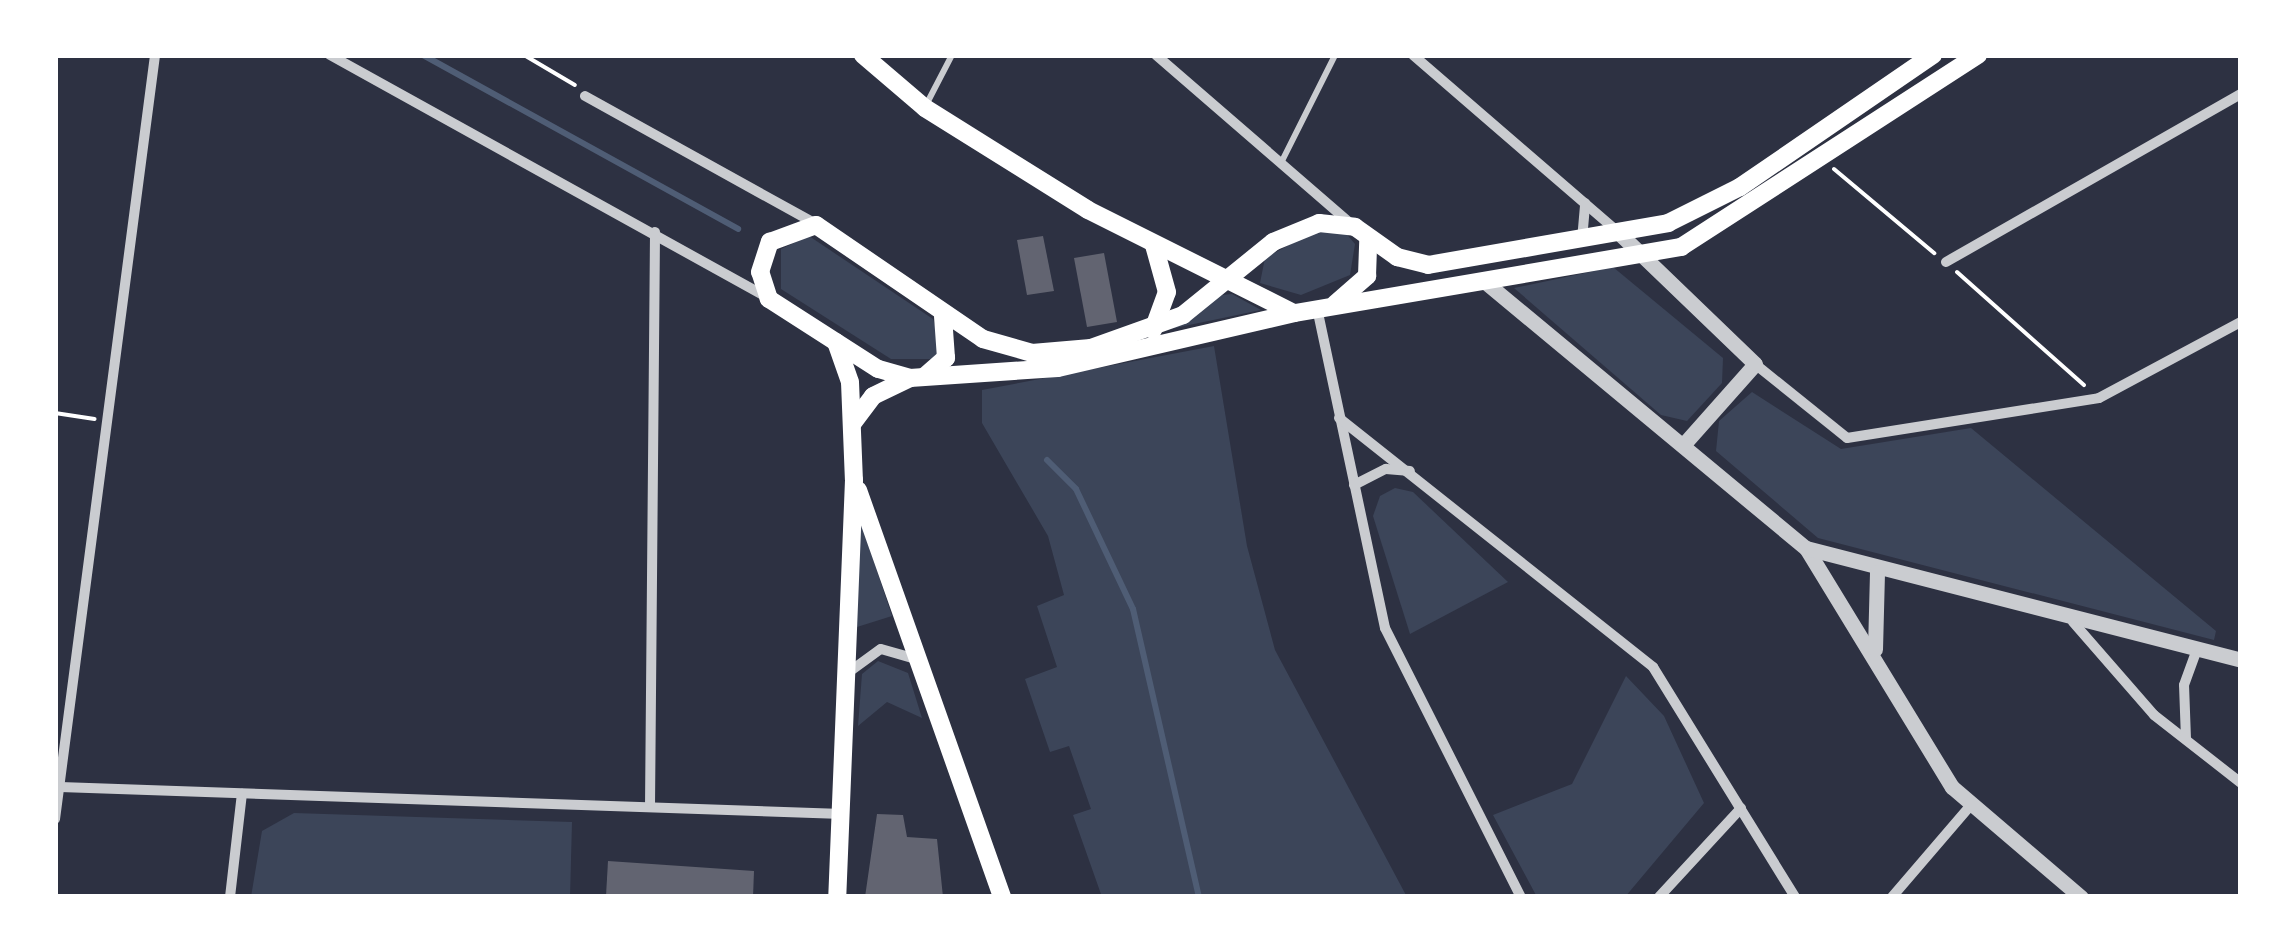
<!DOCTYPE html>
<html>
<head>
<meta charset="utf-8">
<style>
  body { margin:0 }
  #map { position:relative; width:2296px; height:952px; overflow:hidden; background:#2d3142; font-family:"Public Sans",sans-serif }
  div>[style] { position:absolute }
  .green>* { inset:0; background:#3c4559 }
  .stream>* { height:6px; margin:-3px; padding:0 3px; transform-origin:3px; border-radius:3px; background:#4f5d75 }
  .building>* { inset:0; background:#626471 }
  .path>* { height:4px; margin:-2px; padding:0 2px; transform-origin:2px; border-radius:2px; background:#fff }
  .service>* { height:6px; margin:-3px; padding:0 3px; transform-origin:3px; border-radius:3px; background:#caccd0 }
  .minor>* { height:10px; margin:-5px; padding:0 5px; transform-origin:5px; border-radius:5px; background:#caccd0 }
  .tertiary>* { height:15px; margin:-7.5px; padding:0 7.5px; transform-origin:7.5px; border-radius:7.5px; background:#caccd0 }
  .secondary>* { height:18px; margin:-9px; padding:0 9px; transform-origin:9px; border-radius:9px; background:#fff }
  span { translate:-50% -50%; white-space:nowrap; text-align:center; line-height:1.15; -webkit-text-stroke:8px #fff; paint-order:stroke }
  .frame { position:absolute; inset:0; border:58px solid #fff; pointer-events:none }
</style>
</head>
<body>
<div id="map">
  <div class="green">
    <i style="clip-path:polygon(1319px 229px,1344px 231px,1355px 244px,1350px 275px,1301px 295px,1260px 283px,1265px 258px)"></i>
    <i style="clip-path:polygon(809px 236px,933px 319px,942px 349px,933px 359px,891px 359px,781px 289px,781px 249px)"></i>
    <i style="clip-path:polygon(1613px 267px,1723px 358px,1722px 383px,1687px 421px,1661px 415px,1514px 288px)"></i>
    <i style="clip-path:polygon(1232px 294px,1261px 310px,1170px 329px,1222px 295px)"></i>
    <i style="clip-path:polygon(1214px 346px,1247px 546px,1275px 650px,1407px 897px,1102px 897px,1073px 815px,1091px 809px,1069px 746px,1050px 752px,1025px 679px,1057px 667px,1037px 606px,1064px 595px,1048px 536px,982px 423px,982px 390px)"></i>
    <i style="clip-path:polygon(1752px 392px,1841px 449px,1971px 428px,2216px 631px,2214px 640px,1818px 538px,1716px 451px,1719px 421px)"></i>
    <i style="clip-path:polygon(1395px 488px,1413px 492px,1508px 582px,1410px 634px,1373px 516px,1380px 496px)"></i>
    <i style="clip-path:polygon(861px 523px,892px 616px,857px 627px,858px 525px)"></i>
    <i style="clip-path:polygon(878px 661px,908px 673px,922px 718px,887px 702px,858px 726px,862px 674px)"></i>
    <i style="clip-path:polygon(1626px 676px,1664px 716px,1704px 803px,1625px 897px,1537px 897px,1493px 815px,1572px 784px)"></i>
    <i style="clip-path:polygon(294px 813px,572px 822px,570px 897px,251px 897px,262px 831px)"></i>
  </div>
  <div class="stream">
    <i style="left:423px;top:55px;width:360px;rotate:28.9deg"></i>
    <i style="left:1047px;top:460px;width:41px;rotate:45deg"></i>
    <i style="left:1076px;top:489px;width:133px;rotate:64.6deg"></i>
    <i style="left:1133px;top:609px;width:295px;rotate:77.1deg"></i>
  </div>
  <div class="building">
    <i style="clip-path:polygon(1043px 236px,1054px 291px,1027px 295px,1017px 240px)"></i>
    <i style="clip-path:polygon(1104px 253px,1117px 322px,1087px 327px,1074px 258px)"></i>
    <i style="clip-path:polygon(877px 814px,903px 815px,907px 837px,937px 839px,943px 897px,865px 897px)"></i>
    <i style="clip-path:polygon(608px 861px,754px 871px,753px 897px,606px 896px)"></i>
  </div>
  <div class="path">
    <i style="left:524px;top:55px;width:59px;rotate:30.5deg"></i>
    <i style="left:1834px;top:169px;width:131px;rotate:40deg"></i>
    <i style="left:1957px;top:272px;width:170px;rotate:41.7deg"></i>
    <i style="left:55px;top:413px;width:40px;rotate:8.5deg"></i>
  </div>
  <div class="service">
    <i style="left:925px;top:107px;width:59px;rotate:-62.6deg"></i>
    <i style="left:1281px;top:163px;width:121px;rotate:-63.4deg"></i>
  </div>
  <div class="minor">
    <i style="left:330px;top:55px;width:499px;rotate:29deg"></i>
    <i style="left:1156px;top:55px;width:257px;rotate:40.9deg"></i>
    <i style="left:1413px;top:55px;width:269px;rotate:40.8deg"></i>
    <i style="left:585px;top:96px;width:264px;rotate:29deg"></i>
    <i style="left:1582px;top:240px;width:37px;rotate:-85deg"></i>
    <i style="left:1946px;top:262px;width:339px;rotate:-29.7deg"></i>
    <i style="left:1317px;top:308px;width:327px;rotate:78deg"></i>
    <i style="left:1385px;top:628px;width:301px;rotate:63.2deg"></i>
    <i style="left:1755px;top:364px;width:118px;rotate:38.8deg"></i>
    <i style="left:1847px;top:438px;width:255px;rotate:-9deg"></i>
    <i style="left:2099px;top:398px;width:161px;rotate:-28.2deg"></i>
    <i style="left:1339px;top:418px;width:401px;rotate:38.4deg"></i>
    <i style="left:1653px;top:667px;width:270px;rotate:58.3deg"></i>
    <i style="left:1354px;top:485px;width:36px;rotate:-27deg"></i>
    <i style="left:1386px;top:469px;width:24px;rotate:5deg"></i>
    <i style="left:2073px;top:622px;width:123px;rotate:48.9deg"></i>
    <i style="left:2154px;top:715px;width:110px;rotate:38deg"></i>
    <i style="left:849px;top:672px;width:39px;rotate:-36deg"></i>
    <i style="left:881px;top:649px;width:36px;rotate:16deg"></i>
    <i style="left:2186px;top:739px;width:54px;rotate:-92.1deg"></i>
    <i style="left:2184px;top:685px;width:37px;rotate:-70deg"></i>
    <i style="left:60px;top:787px;width:783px;rotate:1.97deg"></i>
    <i style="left:650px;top:807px;width:575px;rotate:-89.5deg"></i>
    <i style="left:55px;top:819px;width:771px;rotate:-82.54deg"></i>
    <i style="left:230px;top:897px;width:104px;rotate:-83.4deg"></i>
    <i style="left:1659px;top:897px;width:121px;rotate:-47.3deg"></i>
    <i style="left:1892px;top:897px;width:120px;rotate:-49.4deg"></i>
  </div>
  <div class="tertiary">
    <i style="left:1620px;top:234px;width:187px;rotate:43.9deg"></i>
    <i style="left:1755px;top:364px;width:108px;rotate:131.6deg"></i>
    <i style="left:1484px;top:281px;width:418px;rotate:39.7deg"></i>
    <i style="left:1806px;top:548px;width:280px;rotate:58.6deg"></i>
    <i style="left:1952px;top:787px;width:170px;rotate:40.5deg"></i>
    <i style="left:1806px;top:548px;width:449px;rotate:14.4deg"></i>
    <i style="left:1875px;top:649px;width:77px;rotate:-88.5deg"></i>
  </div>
  <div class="secondary">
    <i style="left:863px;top:55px;width:82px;rotate:40.5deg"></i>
    <i style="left:925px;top:108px;width:192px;rotate:32deg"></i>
    <i style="left:1088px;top:210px;width:230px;rotate:26.6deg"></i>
    <i style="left:1335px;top:304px;width:43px;rotate:-41.2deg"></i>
    <i style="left:1367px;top:276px;width:36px;rotate:-88deg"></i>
    <i style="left:1153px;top:330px;width:40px;rotate:-69.8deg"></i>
    <i style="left:1167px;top:292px;width:49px;rotate:-105.5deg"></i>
    <i style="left:836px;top:342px;width:42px;rotate:70.7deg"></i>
    <i style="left:850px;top:382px;width:98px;rotate:87.7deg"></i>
    <i style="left:854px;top:480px;width:417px;rotate:92.3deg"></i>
    <i style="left:925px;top:376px;width:28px;rotate:-41deg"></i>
    <i style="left:946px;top:358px;width:42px;rotate:-94.1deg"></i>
    <i style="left:910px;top:378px;width:33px;rotate:-164deg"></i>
    <i style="left:878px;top:369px;width:130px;rotate:-147.3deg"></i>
    <i style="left:769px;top:299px;width:28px;rotate:-108deg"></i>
    <i style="left:760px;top:272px;width:32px;rotate:-72deg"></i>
    <i style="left:770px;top:242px;width:49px;rotate:-20.3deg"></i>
    <i style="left:816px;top:225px;width:202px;rotate:34.3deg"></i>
    <i style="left:983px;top:339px;width:51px;rotate:15.9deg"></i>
    <i style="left:1032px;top:353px;width:59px;rotate:-4.8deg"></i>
    <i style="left:1091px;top:348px;width:98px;rotate:-19.7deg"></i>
    <i style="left:1183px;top:315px;width:116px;rotate:-39deg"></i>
    <i style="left:1273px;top:242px;width:50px;rotate:-22.4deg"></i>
    <i style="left:1319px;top:223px;width:36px;rotate:6deg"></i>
    <i style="left:1355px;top:227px;width:52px;rotate:35.5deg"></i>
    <i style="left:1397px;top:257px;width:32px;rotate:14deg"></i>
    <i style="left:1428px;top:265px;width:244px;rotate:-9.9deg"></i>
    <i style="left:1668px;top:223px;width:80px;rotate:-26.6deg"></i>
    <i style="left:1740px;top:187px;width:234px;rotate:-34.4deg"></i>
    <i style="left:852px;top:424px;width:35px;rotate:-53deg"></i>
    <i style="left:873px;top:396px;width:41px;rotate:-25.9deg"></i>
    <i style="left:910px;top:378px;width:148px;rotate:-3.9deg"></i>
    <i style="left:1058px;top:368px;width:243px;rotate:-13.1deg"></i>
    <i style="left:1295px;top:313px;width:392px;rotate:-9.7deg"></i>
    <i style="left:1681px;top:247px;width:354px;rotate:-32.9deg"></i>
    <i style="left:858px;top:490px;width:432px;rotate:70.5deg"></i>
  </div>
  <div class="frame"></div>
</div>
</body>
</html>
